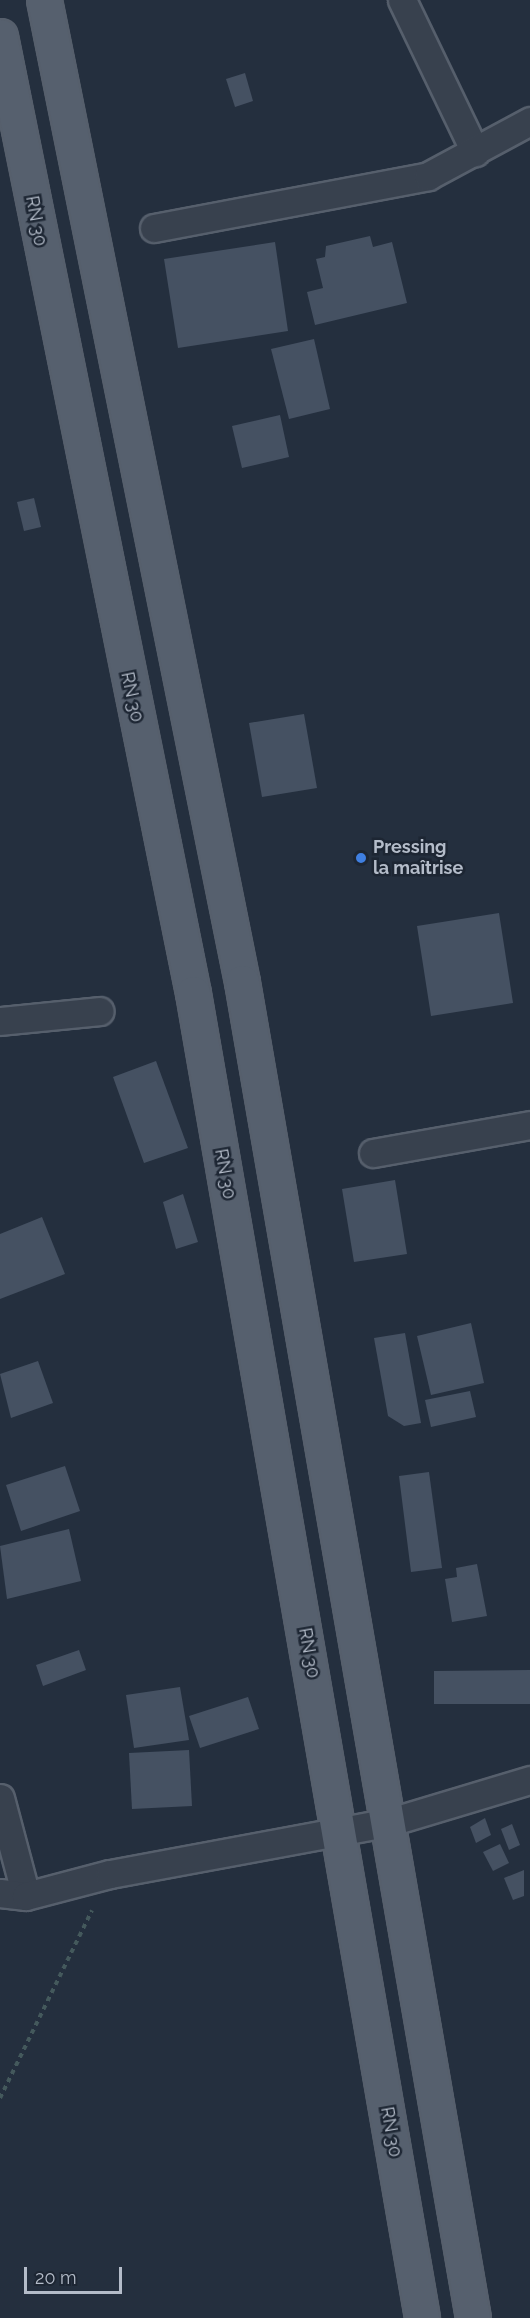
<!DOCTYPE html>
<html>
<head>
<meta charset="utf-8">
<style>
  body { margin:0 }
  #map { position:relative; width:530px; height:2318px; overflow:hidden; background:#242f3e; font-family:Raleway,sans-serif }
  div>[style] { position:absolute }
  .building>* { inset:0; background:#455162 }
  .path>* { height:4px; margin-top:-2px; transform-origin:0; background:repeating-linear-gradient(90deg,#44595c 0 4.5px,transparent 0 9px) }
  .roads { filter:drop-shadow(2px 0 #565f6c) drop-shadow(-2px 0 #565f6c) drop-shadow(0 2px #565f6c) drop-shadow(0 -2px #565f6c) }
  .minor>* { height:27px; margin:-13.5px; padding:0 13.5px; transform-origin:13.5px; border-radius:13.5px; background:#38414e }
  .primary>* { height:33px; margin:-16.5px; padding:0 16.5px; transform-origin:16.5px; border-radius:16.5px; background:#56606e }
  .dots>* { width:16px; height:16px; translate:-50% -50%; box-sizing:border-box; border:3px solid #1d2633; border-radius:50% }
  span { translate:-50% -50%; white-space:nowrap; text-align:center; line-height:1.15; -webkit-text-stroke:5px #1d2633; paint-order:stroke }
  .street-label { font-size:18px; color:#b4bcc9 }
  .poi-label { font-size:18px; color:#b4bcc9; font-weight:700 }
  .left { translate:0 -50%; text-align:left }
  .scale { position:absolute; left:24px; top:2267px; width:98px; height:27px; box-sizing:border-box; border:3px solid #b4bcc9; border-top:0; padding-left:8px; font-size:18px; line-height:21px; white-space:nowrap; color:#b4bcc9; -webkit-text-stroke:4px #1d2633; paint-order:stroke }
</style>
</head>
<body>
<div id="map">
  <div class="building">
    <i style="clip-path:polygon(245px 73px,253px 101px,235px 107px,226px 79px)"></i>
    <i style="clip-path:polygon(370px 236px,373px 247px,392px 242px,407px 303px,315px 325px,307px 292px,323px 288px,316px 259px,325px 257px,326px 246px)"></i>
    <i style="clip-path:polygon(275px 242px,288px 331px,178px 348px,164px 259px)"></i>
    <i style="clip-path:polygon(314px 339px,330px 409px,289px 419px,271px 349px)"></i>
    <i style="clip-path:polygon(280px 415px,289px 457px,242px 468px,232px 426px)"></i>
    <i style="clip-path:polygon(34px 498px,41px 527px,24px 531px,17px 502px)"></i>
    <i style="clip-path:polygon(304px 714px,317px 788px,262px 797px,249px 723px)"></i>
    <i style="clip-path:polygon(499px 913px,513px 1003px,431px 1016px,417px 926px)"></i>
    <i style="clip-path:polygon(156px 1061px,188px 1148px,144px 1163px,113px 1077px)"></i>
    <i style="clip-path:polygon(395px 1180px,407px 1254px,354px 1262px,342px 1189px)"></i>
    <i style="clip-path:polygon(183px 1194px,198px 1242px,176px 1249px,163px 1202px)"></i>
    <i style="clip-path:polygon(42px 1217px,65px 1274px,0 1299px,0 1234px)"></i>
    <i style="clip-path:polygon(471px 1323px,484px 1383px,431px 1395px,417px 1336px)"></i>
    <i style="clip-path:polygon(405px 1333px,421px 1423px,404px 1426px,388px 1416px,374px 1338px)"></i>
    <i style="clip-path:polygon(38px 1361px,53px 1403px,11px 1418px,0 1374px)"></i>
    <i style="clip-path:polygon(470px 1391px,476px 1417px,431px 1427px,425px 1400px)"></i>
    <i style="clip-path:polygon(65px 1466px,80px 1511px,21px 1531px,6px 1485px)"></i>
    <i style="clip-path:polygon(429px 1472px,442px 1568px,411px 1572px,399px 1476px)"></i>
    <i style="clip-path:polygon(69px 1529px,81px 1581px,7px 1599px,0 1546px)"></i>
    <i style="clip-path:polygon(477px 1564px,487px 1616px,452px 1622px,445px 1579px,457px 1577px,456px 1568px)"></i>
    <i style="clip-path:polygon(79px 1650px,86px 1670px,43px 1686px,36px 1665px)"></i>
    <i style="clip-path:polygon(530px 1670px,530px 1704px,434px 1704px,434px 1671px)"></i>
    <i style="clip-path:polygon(180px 1687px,189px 1740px,134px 1748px,126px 1695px)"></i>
    <i style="clip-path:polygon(248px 1697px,259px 1729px,200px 1748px,189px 1716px)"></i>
    <i style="clip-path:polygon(189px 1750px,192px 1806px,132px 1809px,129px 1753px)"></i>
    <i style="clip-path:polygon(485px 1818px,491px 1835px,476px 1843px,470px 1827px)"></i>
    <i style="clip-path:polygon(512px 1824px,520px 1845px,509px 1850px,501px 1829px)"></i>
    <i style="clip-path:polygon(500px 1844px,509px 1863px,493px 1871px,483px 1852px)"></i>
    <i style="clip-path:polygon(524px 1870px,524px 1896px,513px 1900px,504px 1878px)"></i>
  </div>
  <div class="path">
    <i style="left:0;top:2098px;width:209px;rotate:-63.9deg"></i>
  </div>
  <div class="roads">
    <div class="minor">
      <i style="left:402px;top:0;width:169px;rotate:64.3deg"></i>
      <i style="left:154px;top:228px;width:279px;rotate:-10.7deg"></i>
      <i style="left:428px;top:176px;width:116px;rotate:-28.3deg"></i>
      <i style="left:0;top:1021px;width:100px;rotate:-5.7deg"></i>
      <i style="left:373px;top:1153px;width:159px;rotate:-10.1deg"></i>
      <i style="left:0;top:1798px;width:101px;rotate:75.1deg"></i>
      <i style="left:0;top:1893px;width:26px;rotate:7deg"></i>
      <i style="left:26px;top:1896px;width:87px;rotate:-14.7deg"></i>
      <i style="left:110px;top:1874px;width:285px;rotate:-10.5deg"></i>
      <i style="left:390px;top:1822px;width:146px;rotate:-16.7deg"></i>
    </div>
    <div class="primary">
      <i style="left:44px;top:0;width:1002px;rotate:78.6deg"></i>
      <i style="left:242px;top:982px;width:1356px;rotate:80.19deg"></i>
      <i style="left:0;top:36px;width:976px;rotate:78.6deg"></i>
      <i style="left:193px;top:993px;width:1345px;rotate:80.19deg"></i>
    </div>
  </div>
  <div class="dots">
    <i style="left:361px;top:858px;background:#3f7fe0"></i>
  </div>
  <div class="street-label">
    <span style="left:36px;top:221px;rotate:80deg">RN 30</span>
    <span style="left:132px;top:697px;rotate:78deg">RN 30</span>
    <span style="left:225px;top:1174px;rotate:80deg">RN 30</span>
    <span style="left:309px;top:1653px;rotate:80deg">RN 30</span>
    <span style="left:391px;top:2132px;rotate:80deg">RN 30</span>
  </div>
  <div class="poi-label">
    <span class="left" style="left:373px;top:858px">Pressing<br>la maîtrise</span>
  </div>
  <div class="scale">20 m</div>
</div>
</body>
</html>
